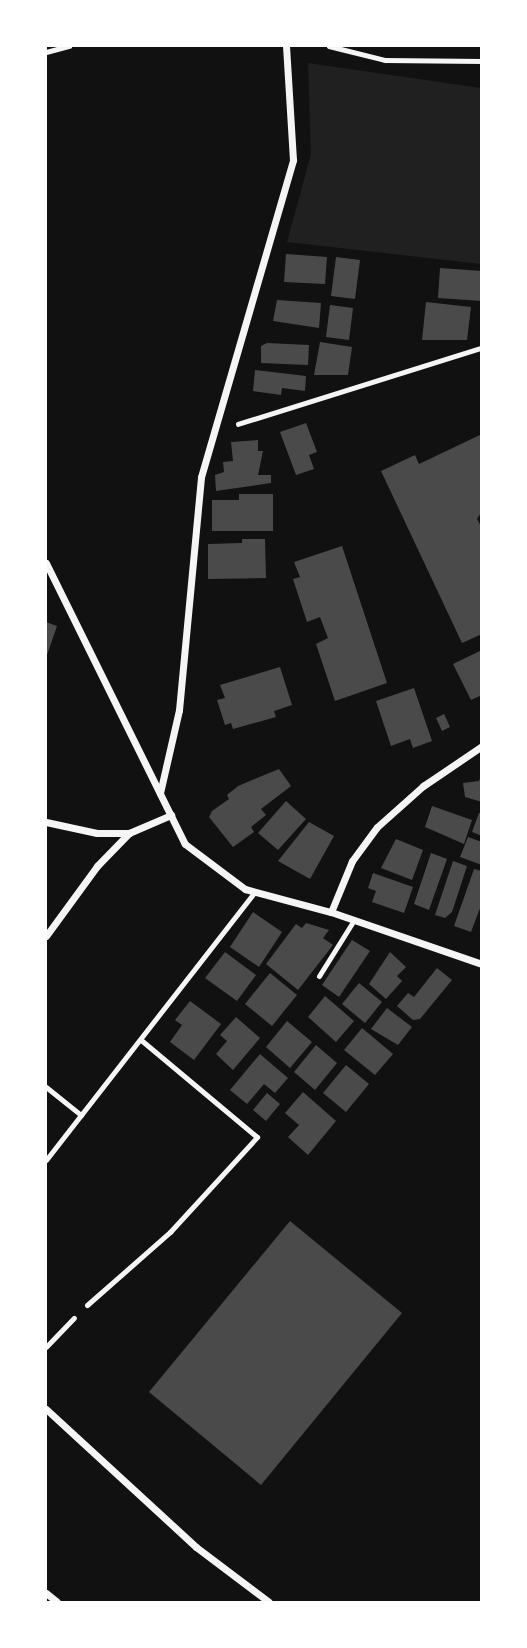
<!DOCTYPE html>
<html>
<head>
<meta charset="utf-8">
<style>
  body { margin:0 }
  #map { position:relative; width:527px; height:1648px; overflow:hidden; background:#111; font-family:Georgia,serif }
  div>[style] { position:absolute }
  .green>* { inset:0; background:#202020 }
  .building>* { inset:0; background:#4a4a4a }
  .path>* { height:4.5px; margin:-2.25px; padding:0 2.25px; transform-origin:2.25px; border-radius:2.25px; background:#f5f5f5 }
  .service>* { height:5px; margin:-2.5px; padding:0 2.5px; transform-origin:2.5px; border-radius:2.5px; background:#f5f5f5 }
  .minor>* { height:7px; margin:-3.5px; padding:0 3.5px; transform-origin:3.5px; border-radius:3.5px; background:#f5f5f5 }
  span { translate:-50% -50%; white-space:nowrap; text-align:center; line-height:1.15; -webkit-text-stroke:5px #fff; paint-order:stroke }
  .frame { position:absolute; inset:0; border:47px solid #fff; pointer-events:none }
</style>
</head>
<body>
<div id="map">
  <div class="green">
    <i style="clip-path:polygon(308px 63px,481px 88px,481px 264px,287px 242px,311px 154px)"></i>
  </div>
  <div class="building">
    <i style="clip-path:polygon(286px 254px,327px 257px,325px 284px,284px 282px)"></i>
    <i style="clip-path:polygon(336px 257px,360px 260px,355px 299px,331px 296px)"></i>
    <i style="clip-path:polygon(440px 268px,482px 271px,482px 301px,438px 298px)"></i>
    <i style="clip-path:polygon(277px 300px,321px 303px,319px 328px,273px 321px)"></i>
    <i style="clip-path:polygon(426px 302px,471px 307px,467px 340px,422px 340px)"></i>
    <i style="clip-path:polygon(330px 305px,353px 308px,349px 340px,326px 337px)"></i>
    <i style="clip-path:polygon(320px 342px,352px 347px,348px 375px,314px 375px)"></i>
    <i style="clip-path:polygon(267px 343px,309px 345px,308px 365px,261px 363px,261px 346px)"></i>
    <i style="clip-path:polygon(255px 370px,306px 376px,305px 391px,282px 388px,281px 395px,253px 391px)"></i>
    <i style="clip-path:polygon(306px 423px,317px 452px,309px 455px,314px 469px,296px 475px,280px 432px)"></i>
    <i style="clip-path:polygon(482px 434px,482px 511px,477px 519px,482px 528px,482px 634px,462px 643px,381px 471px,415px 455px,419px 464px)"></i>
    <i style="clip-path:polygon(258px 440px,258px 451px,263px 451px,258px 475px,271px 475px,271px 483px,216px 491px,215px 475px,224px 472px,223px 462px,233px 461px,231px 442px)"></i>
    <i style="clip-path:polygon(239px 494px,273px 494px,273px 531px,212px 531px,212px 500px,239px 500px)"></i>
    <i style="clip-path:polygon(242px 539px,265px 539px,266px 578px,208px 579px,208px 544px,242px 543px)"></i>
    <i style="clip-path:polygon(342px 546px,387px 683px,335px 701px,316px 644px,328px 638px,320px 617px,307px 622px,293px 579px,300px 577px,294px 562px)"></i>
    <i style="clip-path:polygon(46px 622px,57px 626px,46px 658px)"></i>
    <i style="clip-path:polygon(482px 650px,482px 695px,471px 700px,453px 664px)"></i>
    <i style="clip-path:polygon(280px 667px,292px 705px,274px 711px,276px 717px,233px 729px,231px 723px,225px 725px,217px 700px,225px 698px,220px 685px)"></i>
    <i style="clip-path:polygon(414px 688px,432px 741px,413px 748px,410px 739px,391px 746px,376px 701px)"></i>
    <i style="clip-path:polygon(444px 714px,450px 727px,442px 731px,436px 718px)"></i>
    <i style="clip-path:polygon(279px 769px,291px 786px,261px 809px,266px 815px,251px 827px,254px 832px,233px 847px,209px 817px,212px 811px,229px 799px,227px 795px,238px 786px)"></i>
    <i style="clip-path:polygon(482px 773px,482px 802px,465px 797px,463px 783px,479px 781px)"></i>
    <i style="clip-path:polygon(286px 801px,306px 819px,278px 850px,258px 833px)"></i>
    <i style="clip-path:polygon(432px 806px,472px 820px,464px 844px,425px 827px)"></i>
    <i style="clip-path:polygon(479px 813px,482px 813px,482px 836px,472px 832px)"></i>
    <i style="clip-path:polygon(309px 822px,334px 836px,310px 879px,278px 861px)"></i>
    <i style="clip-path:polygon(468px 837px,482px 842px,482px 865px,460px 857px)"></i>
    <i style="clip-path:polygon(396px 839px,423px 850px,412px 880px,381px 868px)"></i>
    <i style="clip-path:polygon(431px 853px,447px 859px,429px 910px,414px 904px)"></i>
    <i style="clip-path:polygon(453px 861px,467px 866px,452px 912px,445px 918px,435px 915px)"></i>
    <i style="clip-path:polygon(474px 869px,482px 871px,482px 903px,471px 932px,454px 926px)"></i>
    <i style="clip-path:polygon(373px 873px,413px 887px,404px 913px,372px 902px,376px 891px,368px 888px)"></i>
    <i style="clip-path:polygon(253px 912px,282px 932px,259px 967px,230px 947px)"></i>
    <i style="clip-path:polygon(306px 923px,329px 930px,323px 938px,333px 945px,298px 990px,266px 964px,296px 924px,302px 928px)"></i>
    <i style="clip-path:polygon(352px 940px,370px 951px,339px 997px,322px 985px)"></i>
    <i style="clip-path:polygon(225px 952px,256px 975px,237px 1001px,205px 978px)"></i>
    <i style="clip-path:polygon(390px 952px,406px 967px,397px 976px,402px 981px,386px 999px,369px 984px)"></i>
    <i style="clip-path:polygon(437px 968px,452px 980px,420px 1019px,413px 1020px,397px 1006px,408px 993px,414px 997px)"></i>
    <i style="clip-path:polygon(270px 973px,297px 995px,272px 1026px,245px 1004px)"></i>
    <i style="clip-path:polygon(359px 983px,382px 1002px,365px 1023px,342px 1004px)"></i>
    <i style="clip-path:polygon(325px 996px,354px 1021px,336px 1042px,308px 1017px)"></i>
    <i style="clip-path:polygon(190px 1001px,221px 1024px,194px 1060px,170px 1042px,182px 1025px,175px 1020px)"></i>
    <i style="clip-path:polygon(387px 1008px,412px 1027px,398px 1045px,371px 1029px)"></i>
    <i style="clip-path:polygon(236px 1017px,260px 1038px,233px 1070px,216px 1054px,227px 1041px,220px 1035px)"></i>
    <i style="clip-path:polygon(287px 1021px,312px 1042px,290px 1068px,266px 1047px)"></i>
    <i style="clip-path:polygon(362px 1028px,393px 1054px,375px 1075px,344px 1050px)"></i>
    <i style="clip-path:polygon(316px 1045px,337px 1063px,315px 1090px,294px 1072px)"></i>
    <i style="clip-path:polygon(260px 1054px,288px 1078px,275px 1093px,264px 1084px,247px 1104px,230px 1090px)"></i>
    <i style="clip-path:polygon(346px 1065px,369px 1084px,346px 1112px,323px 1093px)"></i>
    <i style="clip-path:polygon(303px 1092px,336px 1121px,308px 1155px,288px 1137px,299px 1125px,285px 1113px)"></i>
    <i style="clip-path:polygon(267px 1093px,280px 1104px,266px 1121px,253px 1110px)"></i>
    <i style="clip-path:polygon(290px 1221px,402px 1313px,261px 1485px,149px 1392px)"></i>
  </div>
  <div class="path">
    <i style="left:329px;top:46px;width:58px;rotate:14deg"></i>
    <i style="left:385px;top:60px;width:97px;rotate:0.6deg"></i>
    <i style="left:238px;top:424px;width:255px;rotate:-17.4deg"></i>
    <i style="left:46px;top:1347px;width:40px;rotate:-46deg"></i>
  </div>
  <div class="service">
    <i style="left:46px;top:52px;width:24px;rotate:-15deg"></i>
    <i style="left:319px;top:976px;width:66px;rotate:-58deg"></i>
    <i style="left:46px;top:1087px;width:45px;rotate:38.7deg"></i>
    <i style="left:46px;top:1160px;width:338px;rotate:-52.1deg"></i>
    <i style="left:87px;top:1305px;width:111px;rotate:-41.3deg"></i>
    <i style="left:170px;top:1232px;width:129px;rotate:-47.5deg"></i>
    <i style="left:257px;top:1137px;width:150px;rotate:-140.1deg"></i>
  </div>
  <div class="minor">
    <i style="left:46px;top:563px;width:313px;rotate:63.7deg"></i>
    <i style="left:185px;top:844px;width:75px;rotate:36.9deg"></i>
    <i style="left:245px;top:889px;width:89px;rotate:15deg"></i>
    <i style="left:331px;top:912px;width:160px;rotate:19deg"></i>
    <i style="left:160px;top:793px;width:85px;rotate:-77.1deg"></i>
    <i style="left:179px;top:710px;width:234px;rotate:-84.6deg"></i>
    <i style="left:201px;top:477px;width:330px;rotate:-73.8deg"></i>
    <i style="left:293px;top:160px;width:114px;rotate:-93.5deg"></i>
    <i style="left:46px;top:822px;width:52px;rotate:12.2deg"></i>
    <i style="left:97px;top:833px;width:32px"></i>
    <i style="left:129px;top:833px;width:46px;rotate:-23.2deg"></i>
    <i style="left:331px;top:912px;width:55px;rotate:-67.6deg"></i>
    <i style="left:352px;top:861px;width:42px;rotate:-53.7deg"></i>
    <i style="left:377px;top:827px;width:62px;rotate:-41.7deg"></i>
    <i style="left:423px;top:786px;width:71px;rotate:-34.1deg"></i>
    <i style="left:46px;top:936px;width:87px;rotate:-53.9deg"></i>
    <i style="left:97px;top:866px;width:46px;rotate:-45.9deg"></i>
    <i style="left:46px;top:1409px;width:204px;rotate:42.6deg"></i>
    <i style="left:196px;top:1547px;width:91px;rotate:37deg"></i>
    <i style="left:46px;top:1593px;width:14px;rotate:39deg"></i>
  </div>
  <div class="frame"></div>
</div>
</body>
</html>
